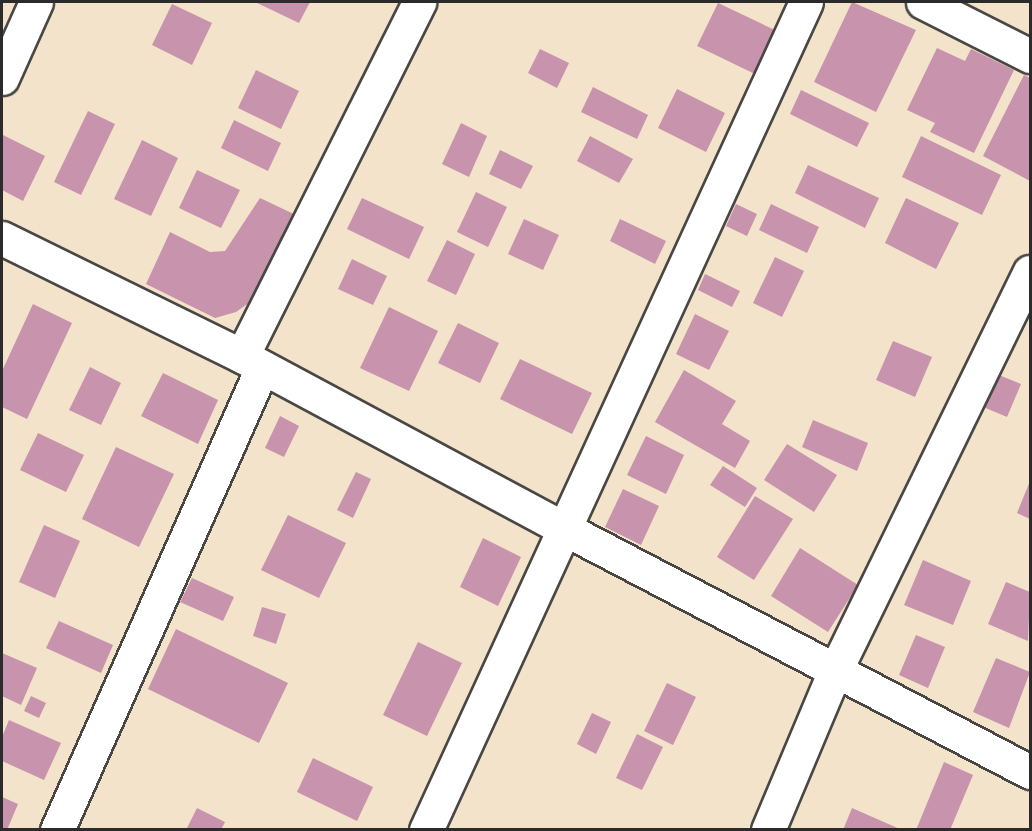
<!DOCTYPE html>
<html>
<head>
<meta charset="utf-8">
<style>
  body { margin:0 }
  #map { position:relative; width:1032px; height:831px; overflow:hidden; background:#f3e3ca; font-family:"Libre Caslon Text",serif }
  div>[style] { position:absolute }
  .building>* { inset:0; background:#c893ac }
  .roads { filter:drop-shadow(2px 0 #494743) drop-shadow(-2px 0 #494743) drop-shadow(0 2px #494743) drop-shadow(0 -2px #494743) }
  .street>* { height:33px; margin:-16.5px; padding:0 16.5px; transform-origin:16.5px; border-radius:16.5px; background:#fff }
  span { translate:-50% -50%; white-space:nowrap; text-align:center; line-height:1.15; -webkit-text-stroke:4.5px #f7f3e8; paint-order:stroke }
  .frame { position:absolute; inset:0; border:3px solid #2b2b2b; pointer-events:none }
</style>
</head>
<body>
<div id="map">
  <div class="building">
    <i style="clip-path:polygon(255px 2px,310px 2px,299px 23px)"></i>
    <i style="clip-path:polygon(852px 2px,916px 30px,876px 112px,814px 82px)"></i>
    <i style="clip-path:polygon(718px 3px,779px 32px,759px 76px,697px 46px)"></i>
    <i style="clip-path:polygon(172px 4px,212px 23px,192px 65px,152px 45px)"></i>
    <i style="clip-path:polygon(937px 48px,965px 61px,971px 49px,1014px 70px,974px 153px,930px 132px,935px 123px,907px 110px)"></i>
    <i style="clip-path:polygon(540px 49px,569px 63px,557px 88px,528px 73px)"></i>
    <i style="clip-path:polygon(256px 70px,299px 91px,281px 129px,238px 108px)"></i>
    <i style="clip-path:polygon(1024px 75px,1030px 78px,1030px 181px,983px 156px)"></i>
    <i style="clip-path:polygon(593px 87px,648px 115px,637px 139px,581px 112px)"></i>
    <i style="clip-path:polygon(677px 89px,725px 113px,706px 152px,658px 128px)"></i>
    <i style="clip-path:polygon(801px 90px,869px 123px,857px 147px,790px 114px)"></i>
    <i style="clip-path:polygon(88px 111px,115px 124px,81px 195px,54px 182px)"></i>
    <i style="clip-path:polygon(234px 120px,281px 143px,268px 171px,221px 148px)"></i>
    <i style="clip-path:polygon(461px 123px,487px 136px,469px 177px,442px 164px)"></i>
    <i style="clip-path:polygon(3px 135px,45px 156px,23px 201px,2px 190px)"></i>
    <i style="clip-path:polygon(590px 136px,633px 159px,619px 183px,577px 161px)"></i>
    <i style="clip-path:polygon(921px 136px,1001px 175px,982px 215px,902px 177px)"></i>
    <i style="clip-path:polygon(142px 140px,178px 158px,151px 216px,114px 199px)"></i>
    <i style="clip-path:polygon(500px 150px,533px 166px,521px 189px,489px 174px)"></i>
    <i style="clip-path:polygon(808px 165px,879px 198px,865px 228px,795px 193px)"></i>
    <i style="clip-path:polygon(197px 170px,240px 190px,221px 228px,179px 208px)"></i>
    <i style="clip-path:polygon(476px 192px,507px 207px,488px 247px,457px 232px)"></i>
    <i style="clip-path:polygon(260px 198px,298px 216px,253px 300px,236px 312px,215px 318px,146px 284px,170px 232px,210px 252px,225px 251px)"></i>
    <i style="clip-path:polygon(362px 198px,424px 227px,409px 259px,347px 229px)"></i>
    <i style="clip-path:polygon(906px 198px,959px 223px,936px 269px,885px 243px)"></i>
    <i style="clip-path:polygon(736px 204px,757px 214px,747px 236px,726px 226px)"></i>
    <i style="clip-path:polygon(771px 204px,819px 227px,807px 253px,759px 230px)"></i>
    <i style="clip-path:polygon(524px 219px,559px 235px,543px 270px,508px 254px)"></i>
    <i style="clip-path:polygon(620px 219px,666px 241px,655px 264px,610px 241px)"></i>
    <i style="clip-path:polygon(447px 240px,475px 254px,456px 295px,427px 281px)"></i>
    <i style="clip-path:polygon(775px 257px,804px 271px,782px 317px,753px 303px)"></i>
    <i style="clip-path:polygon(352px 259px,387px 276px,373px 305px,338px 289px)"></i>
    <i style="clip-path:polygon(705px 274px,740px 291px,732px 307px,698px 290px)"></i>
    <i style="clip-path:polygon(33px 304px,72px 323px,27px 419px,2px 407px,2px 371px)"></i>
    <i style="clip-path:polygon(389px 307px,438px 331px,409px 391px,360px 368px)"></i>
    <i style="clip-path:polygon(695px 314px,729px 331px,709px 370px,676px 354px)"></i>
    <i style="clip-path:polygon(458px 323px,499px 343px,480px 383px,438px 363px)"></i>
    <i style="clip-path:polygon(893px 341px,932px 357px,915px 397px,876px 380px)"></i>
    <i style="clip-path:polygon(520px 359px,592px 393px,572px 434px,500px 399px)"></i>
    <i style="clip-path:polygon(90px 367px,121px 383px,101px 425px,69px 410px)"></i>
    <i style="clip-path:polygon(684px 370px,736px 401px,722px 424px,750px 441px,735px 468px,655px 422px)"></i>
    <i style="clip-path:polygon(163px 373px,218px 400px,198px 444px,141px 416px)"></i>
    <i style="clip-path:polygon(994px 373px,1021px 384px,1007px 417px,981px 406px)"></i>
    <i style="clip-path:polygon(280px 416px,299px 426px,284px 457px,265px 448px)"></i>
    <i style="clip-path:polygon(813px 420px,868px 443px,857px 471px,802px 447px)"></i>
    <i style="clip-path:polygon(38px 433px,84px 455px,66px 492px,20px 470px)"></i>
    <i style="clip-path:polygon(646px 436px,684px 455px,666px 494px,627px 475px)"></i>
    <i style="clip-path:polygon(787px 444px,837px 475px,814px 512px,764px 480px)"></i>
    <i style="clip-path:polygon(116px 447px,174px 474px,139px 547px,82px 519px)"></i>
    <i style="clip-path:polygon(723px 466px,757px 488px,745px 507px,710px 485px)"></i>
    <i style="clip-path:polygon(356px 472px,371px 479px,353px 518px,337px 510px)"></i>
    <i style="clip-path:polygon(1030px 481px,1030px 519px,1017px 513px)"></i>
    <i style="clip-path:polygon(623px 489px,659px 506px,641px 545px,605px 527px)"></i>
    <i style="clip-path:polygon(755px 496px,793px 519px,754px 580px,717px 557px)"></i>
    <i style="clip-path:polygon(288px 515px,346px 543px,319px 598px,261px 570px)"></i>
    <i style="clip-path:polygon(44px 525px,80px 541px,55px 598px,19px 582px)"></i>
    <i style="clip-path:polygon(483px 538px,521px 557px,498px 606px,460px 587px)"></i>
    <i style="clip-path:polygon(800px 548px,858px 585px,828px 632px,771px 596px)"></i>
    <i style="clip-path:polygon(923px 560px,971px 581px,953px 625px,904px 605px)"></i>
    <i style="clip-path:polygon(192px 578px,234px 597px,223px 621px,180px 602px)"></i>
    <i style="clip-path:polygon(1006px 582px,1030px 592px,1028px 641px,988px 624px)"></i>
    <i style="clip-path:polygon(262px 607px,286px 614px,276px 644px,253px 636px)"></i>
    <i style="clip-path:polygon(59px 621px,113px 645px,101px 673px,46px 648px)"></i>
    <i style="clip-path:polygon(176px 629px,288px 683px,259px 743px,148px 689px)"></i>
    <i style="clip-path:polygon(916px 635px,945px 647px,928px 688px,899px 675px)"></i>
    <i style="clip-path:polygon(418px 642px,462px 663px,427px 736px,383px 715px)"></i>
    <i style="clip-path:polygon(2px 653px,37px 668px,21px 705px,2px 696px)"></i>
    <i style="clip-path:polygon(996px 658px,1030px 672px,1009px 728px,973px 712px)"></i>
    <i style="clip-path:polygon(667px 683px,696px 697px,673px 745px,644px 731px)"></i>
    <i style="clip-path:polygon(31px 696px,46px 703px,39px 718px,24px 711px)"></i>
    <i style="clip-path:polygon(592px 713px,611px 722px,596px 754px,577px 744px)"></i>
    <i style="clip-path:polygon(9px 720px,61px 743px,44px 780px,2px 761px,2px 737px)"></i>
    <i style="clip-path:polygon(637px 734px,663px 747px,642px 790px,616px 778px)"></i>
    <i style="clip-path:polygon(313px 758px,373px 787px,357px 821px,297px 792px)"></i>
    <i style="clip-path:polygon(944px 762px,973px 775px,950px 830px,916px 830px)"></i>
    <i style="clip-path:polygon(2px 797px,18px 804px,7px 830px,2px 830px)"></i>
    <i style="clip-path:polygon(197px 808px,225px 822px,221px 830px,186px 830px)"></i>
    <i style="clip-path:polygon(852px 808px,902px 830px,843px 830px)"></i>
  </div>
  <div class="roads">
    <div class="street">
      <i style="left:923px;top:2px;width:120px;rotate:26.8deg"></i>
      <i style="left:2px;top:78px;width:83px;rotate:-65.9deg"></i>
      <i style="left:2px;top:238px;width:267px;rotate:26.2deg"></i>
      <i style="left:242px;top:356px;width:366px;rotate:28.2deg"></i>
      <i style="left:565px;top:529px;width:525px;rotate:27.59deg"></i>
      <i style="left:242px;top:356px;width:396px;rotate:-63.4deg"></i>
      <i style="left:57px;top:830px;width:505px;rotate:-66.07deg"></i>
      <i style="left:426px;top:830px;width:911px;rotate:-65.35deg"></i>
      <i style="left:768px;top:830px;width:173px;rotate:-67.2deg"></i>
      <i style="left:835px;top:671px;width:444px;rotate:-64deg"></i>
    </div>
  </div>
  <div class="frame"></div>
</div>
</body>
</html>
